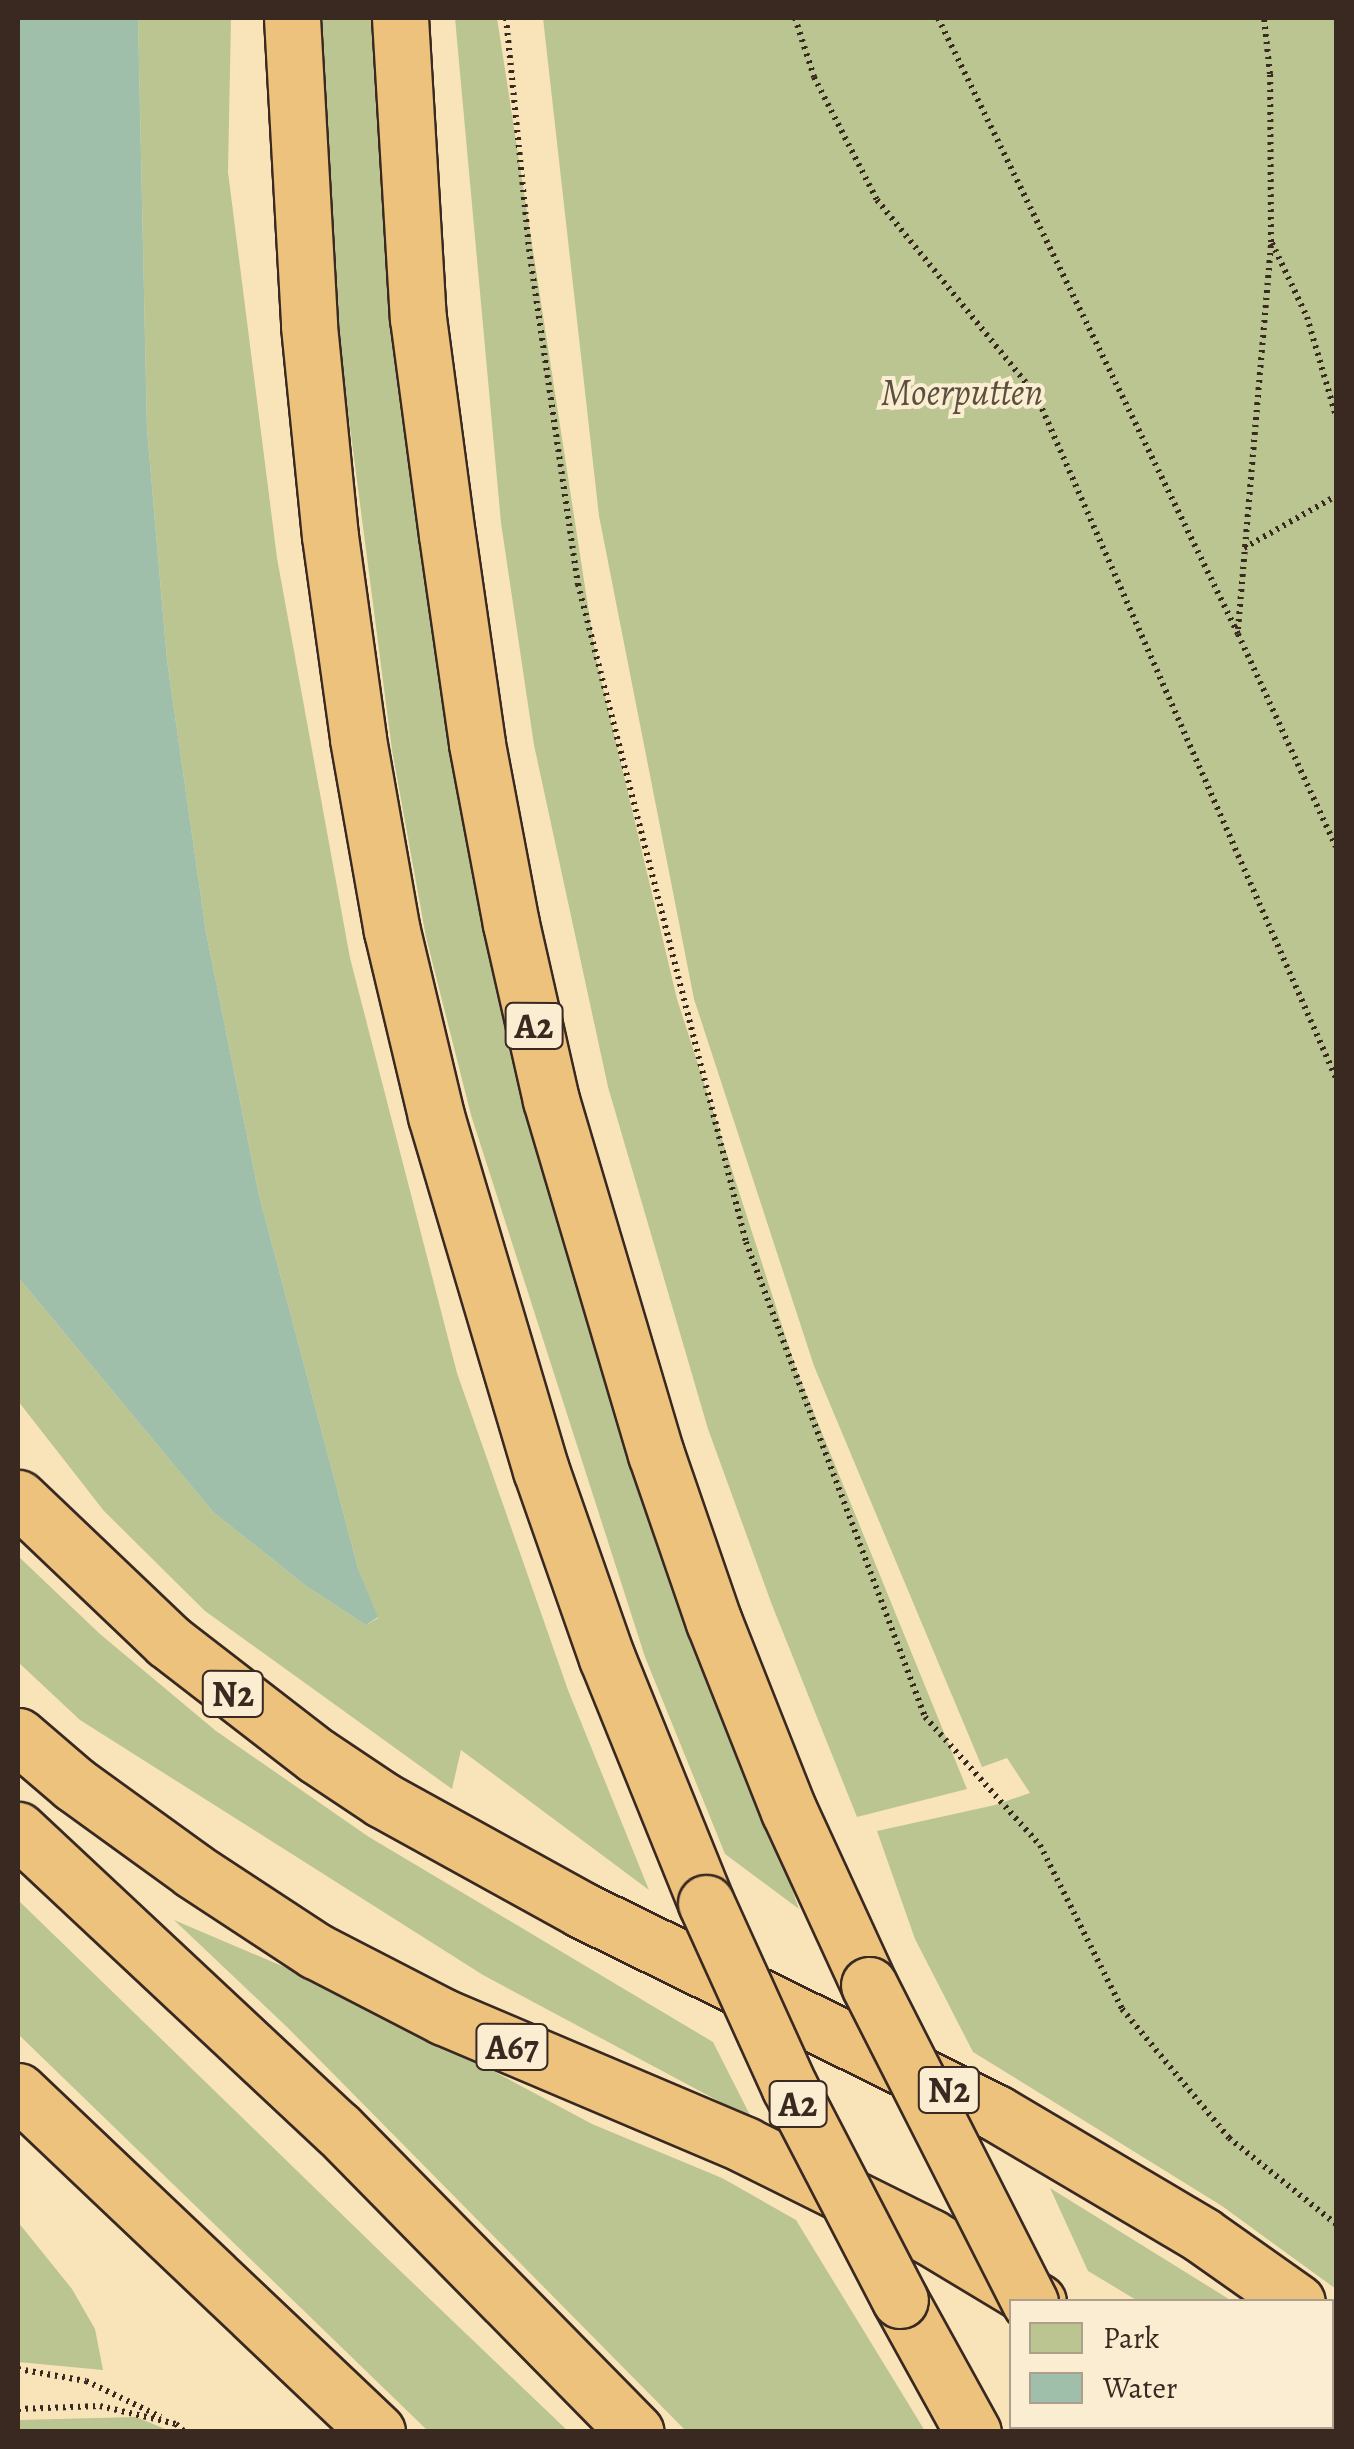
<!DOCTYPE html>
<html>
<head>
<meta charset="utf-8">
<style>
  body { margin:0 }
  #map { position:relative; width:1354px; height:2449px; overflow:hidden; background:#f9e4ba; font-family:Alegreya,serif }
  div>[style] { position:absolute }
  .green>* { inset:0; background:#bbc591 }
  .water>* { inset:0; background:#9fbfaa }
  .path>* { height:6px; margin-top:-3px; transform-origin:0; background:repeating-linear-gradient(90deg,#392921 0 2.5px,transparent 0 7.5px) }
  .roads { filter:drop-shadow(2px 0 #392921) drop-shadow(-2px 0 #392921) drop-shadow(0 2px #392921) drop-shadow(0 -2px #392921) }
  .highway>* { height:55px; margin:-27.5px; padding:0 27.5px; transform-origin:27.5px; border-radius:27.5px; background:#ecc27d }
  .bridges { filter:drop-shadow(2px 0 #392921) drop-shadow(-2px 0 #392921) drop-shadow(0 2px #392921) drop-shadow(0 -2px #392921) }
  .highway-bridge>* { height:55px; margin:-27.5px; padding:0 27.5px; transform-origin:27.5px; border-radius:27.5px; background:#ecc27d }
  span { translate:-50% -50%; white-space:nowrap; text-align:center; line-height:1.15; -webkit-text-stroke:8px #fbedd2; paint-order:stroke }
  .shield-label span { padding:2px 8px; background:#fbedd2; border:2px solid; border-radius:8px; -webkit-text-stroke-width:0 }
  .shield-label { font-size:35px; color:#392921; font-weight:700 }
  .park-label { font-size:38px; color:#5a503d; font-style:italic }
  .frame { position:absolute; inset:0; border:20px solid #392921; pointer-events:none }
  .legend { position:absolute; left:1009px; top:2299px; width:325px; height:130px; box-sizing:border-box; background:#fbedd2; border:2px solid #ad9f8b; margin:0; padding:12px 18px; list-style:none; font-size:30px; color:#392921 }
  .legend li { display:flex; align-items:center; gap:20px; height:50px }
  .legend b { width:50px; border:2px solid #ad9f8b }
</style>
</head>
<body>
<div id="map">
  <div class="green">
    <i style="clip-path:polygon(138px 18px,231px 18px,228px 172px,277px 558px,350px 958px,457px 1373px,568px 1690px,649px 1890px,461px 1750px,452px 1789px,205px 1611px,104px 1511px,18px 1401px,18px 1277px,213px 1512px,306px 1586px,366px 1625px,378px 1618px,358px 1568px,259px 1195px,206px 932px,167px 660px,147px 429px)"></i>
    <i style="clip-path:polygon(314px 18px,371px 18px,391px 324px,448px 740px,485px 934px,576px 1278px,799px 1909px,725px 1854px,645px 1657px,471px 1115px,426px 937px,392px 750px,336px 319px)"></i>
    <i style="clip-path:polygon(455px 18px,497px 18px,596px 658px,677px 999px,796px 1369px,967px 1789px,857px 1817px,772px 1605px,708px 1429px,608px 1087px,534px 745px,501px 523px)"></i>
    <i style="clip-path:polygon(543px 18px,1336px 18px,1336px 2289px,1222px 2206px,973px 2052px,915px 1939px,877px 1831px,995px 1805px,1030px 1793px,1007px 1758px,982px 1767px,814px 1366px,694px 999px,599px 516px)"></i>
    <i style="clip-path:polygon(18px 1556px,100px 1634px,216px 1731px,369px 1837px,713px 2042px,752px 2119px,483px 1975px,80px 1720px,18px 1662px)"></i>
    <i style="clip-path:polygon(18px 1900px,392px 2263px,568px 2431px,428px 2431px,18px 2034px)"></i>
    <i style="clip-path:polygon(174px 1920px,355px 1997px,592px 2124px,722px 2178px,796px 2220px,925px 2431px,686px 2431px,288px 2028px)"></i>
    <i style="clip-path:polygon(1050px 2188px,1232px 2301px,1138px 2301px,1088px 2271px)"></i>
    <i style="clip-path:polygon(18px 2222px,72px 2289px,95px 2329px,103px 2370px,18px 2362px)"></i>
    <i style="clip-path:polygon(136px 2417px,170px 2431px,18px 2431px,18px 2420px)"></i>
  </div>
  <div class="water">
    <i style="clip-path:polygon(18px 18px,138px 18px,147px 429px,167px 660px,206px 932px,259px 1195px,358px 1568px,378px 1617px,366px 1625px,306px 1586px,213px 1512px,18px 1277px)"></i>
  </div>
  <div class="path">
    <i style="left:506px;top:18px;width:232px;rotate:84.3deg"></i>
    <i style="left:529px;top:249px;width:339px;rotate:81.7deg"></i>
    <i style="left:578px;top:584px;width:679px;rotate:75.68deg"></i>
    <i style="left:746px;top:1242px;width:508px;rotate:69.35deg"></i>
    <i style="left:925px;top:1717px;width:172px;rotate:48.1deg"></i>
    <i style="left:1040px;top:1845px;width:183px;rotate:63.4deg"></i>
    <i style="left:1122px;top:2009px;width:168px;rotate:50.3deg"></i>
    <i style="left:1229px;top:2138px;width:137px;rotate:38.8deg"></i>
    <i style="left:795px;top:18px;width:62px;rotate:72.1deg"></i>
    <i style="left:814px;top:77px;width:138px;rotate:62.9deg"></i>
    <i style="left:877px;top:200px;width:252px;rotate:50.8deg"></i>
    <i style="left:1036px;top:395px;width:746px;rotate:66.29deg"></i>
    <i style="left:938px;top:18px;width:685px;rotate:64.03deg"></i>
    <i style="left:1238px;top:634px;width:234px;rotate:65.3deg"></i>
    <i style="left:1272px;top:243px;width:82px;rotate:64.7deg"></i>
    <i style="left:1307px;top:317px;width:103px;rotate:73.7deg"></i>
    <i style="left:1244px;top:548px;width:106px;rotate:-29.5deg"></i>
    <i style="left:1238px;top:629px;width:388px;rotate:-85.1deg"></i>
    <i style="left:1271px;top:242px;width:168px;rotate:-90.3deg"></i>
    <i style="left:1270px;top:74px;width:56px;rotate:-96.1deg"></i>
    <i style="left:18px;top:2369px;width:69px;rotate:10deg"></i>
    <i style="left:86px;top:2381px;width:83px;rotate:25.6deg"></i>
    <i style="left:18px;top:2409px;width:82px;rotate:-2.1deg"></i>
    <i style="left:100px;top:2406px;width:78px;rotate:13.3deg"></i>
    <i style="left:176px;top:2424px;width:12px;rotate:42deg"></i>
  </div>
  <div class="roads">
    <div class="highway">
      <i style="left:292px;top:18px;width:308px;rotate:86.8deg"></i>
      <i style="left:309px;top:326px;width:211px;rotate:84.3deg"></i>
      <i style="left:330px;top:536px;width:205px;rotate:82.1deg"></i>
      <i style="left:358px;top:739px;width:195px;rotate:80deg"></i>
      <i style="left:392px;top:931px;width:190px;rotate:76.6deg"></i>
      <i style="left:436px;top:1116px;width:369px;rotate:73.5deg"></i>
      <i style="left:541px;top:1470px;width:199px;rotate:70.7deg"></i>
      <i style="left:607px;top:1658px;width:264px;rotate:68deg"></i>
      <i style="left:400px;top:18px;width:301px;rotate:86.6deg"></i>
      <i style="left:418px;top:318px;width:219px;rotate:82.4deg"></i>
      <i style="left:447px;top:535px;width:211px;rotate:81.8deg"></i>
      <i style="left:477px;top:744px;width:183px;rotate:79.3deg"></i>
      <i style="left:511px;top:924px;width:180px;rotate:77.2deg"></i>
      <i style="left:551px;top:1100px;width:369px;rotate:73.5deg"></i>
      <i style="left:656px;top:1454px;width:178px;rotate:71deg"></i>
      <i style="left:714px;top:1622px;width:203px;rotate:68.4deg"></i>
      <i style="left:789px;top:1811px;width:192px;rotate:65.3deg"></i>
      <i style="left:18px;top:1498px;width:207px;rotate:43.6deg"></i>
      <i style="left:168px;top:1641px;width:188px;rotate:37.7deg"></i>
      <i style="left:317px;top:1756px;width:79px;rotate:33.7deg"></i>
      <i style="left:383px;top:1800px;width:227px;rotate:28.9deg"></i>
      <i style="left:582px;top:1910px;width:461px;rotate:26.1deg"></i>
      <i style="left:996px;top:2113px;width:239px;rotate:30.6deg"></i>
      <i style="left:1202px;top:2235px;width:116px;rotate:35.2deg"></i>
      <i style="left:18px;top:1736px;width:74px;rotate:40.6deg"></i>
      <i style="left:74px;top:1784px;width:148px;rotate:35.9deg"></i>
      <i style="left:194px;top:1871px;width:146px;rotate:33.3deg"></i>
      <i style="left:316px;top:1951px;width:144px;rotate:27.3deg"></i>
      <i style="left:444px;top:2017px;width:327px;rotate:23deg"></i>
      <i style="left:745px;top:2145px;width:207px;rotate:26.4deg"></i>
      <i style="left:930px;top:2237px;width:126px;rotate:31deg"></i>
      <i style="left:18px;top:1830px;width:437px;rotate:43.1deg"></i>
      <i style="left:337px;top:2128px;width:426px;rotate:45.5deg"></i>
      <i style="left:18px;top:2091px;width:495px;rotate:43.5deg"></i>
      <i style="left:900px;top:2300px;width:151px;rotate:61.1deg"></i>
      <i style="left:1332px;top:2328px;width:5px;rotate:37deg"></i>
      <i style="left:1100px;top:2426px;width:7px;rotate:63deg"></i>
      <i style="left:1236px;top:2426px;width:9px;rotate:41deg"></i>
    </div>
  </div>
  <div class="bridges">
    <div class="highway-bridge">
      <i style="left:706px;top:1903px;width:201px;rotate:65.6deg"></i>
      <i style="left:789px;top:2086px;width:241px;rotate:62.6deg"></i>
      <i style="left:869px;top:1985px;width:356px;rotate:63.1deg"></i>
    </div>
  </div>
  <div class="shield-label">
    <span style="left:534px;top:1026px">A2</span>
    <span style="left:233px;top:1694px">N2</span>
    <span style="left:512px;top:2047px">A67</span>
    <span style="left:949px;top:2090px">N2</span>
    <span style="left:798px;top:2104px">A2</span>
  </div>
  <div class="park-label">
    <span style="left:962px;top:393px">Moerputten</span>
  </div>
  <div class="frame"></div>
  <ul class="legend">
  <li><b style="height:28px;background:#bbc591"></b>Park</li>
  <li><b style="height:28px;background:#9fbfaa"></b>Water</li>
  </ul>
</div>
</body>
</html>
